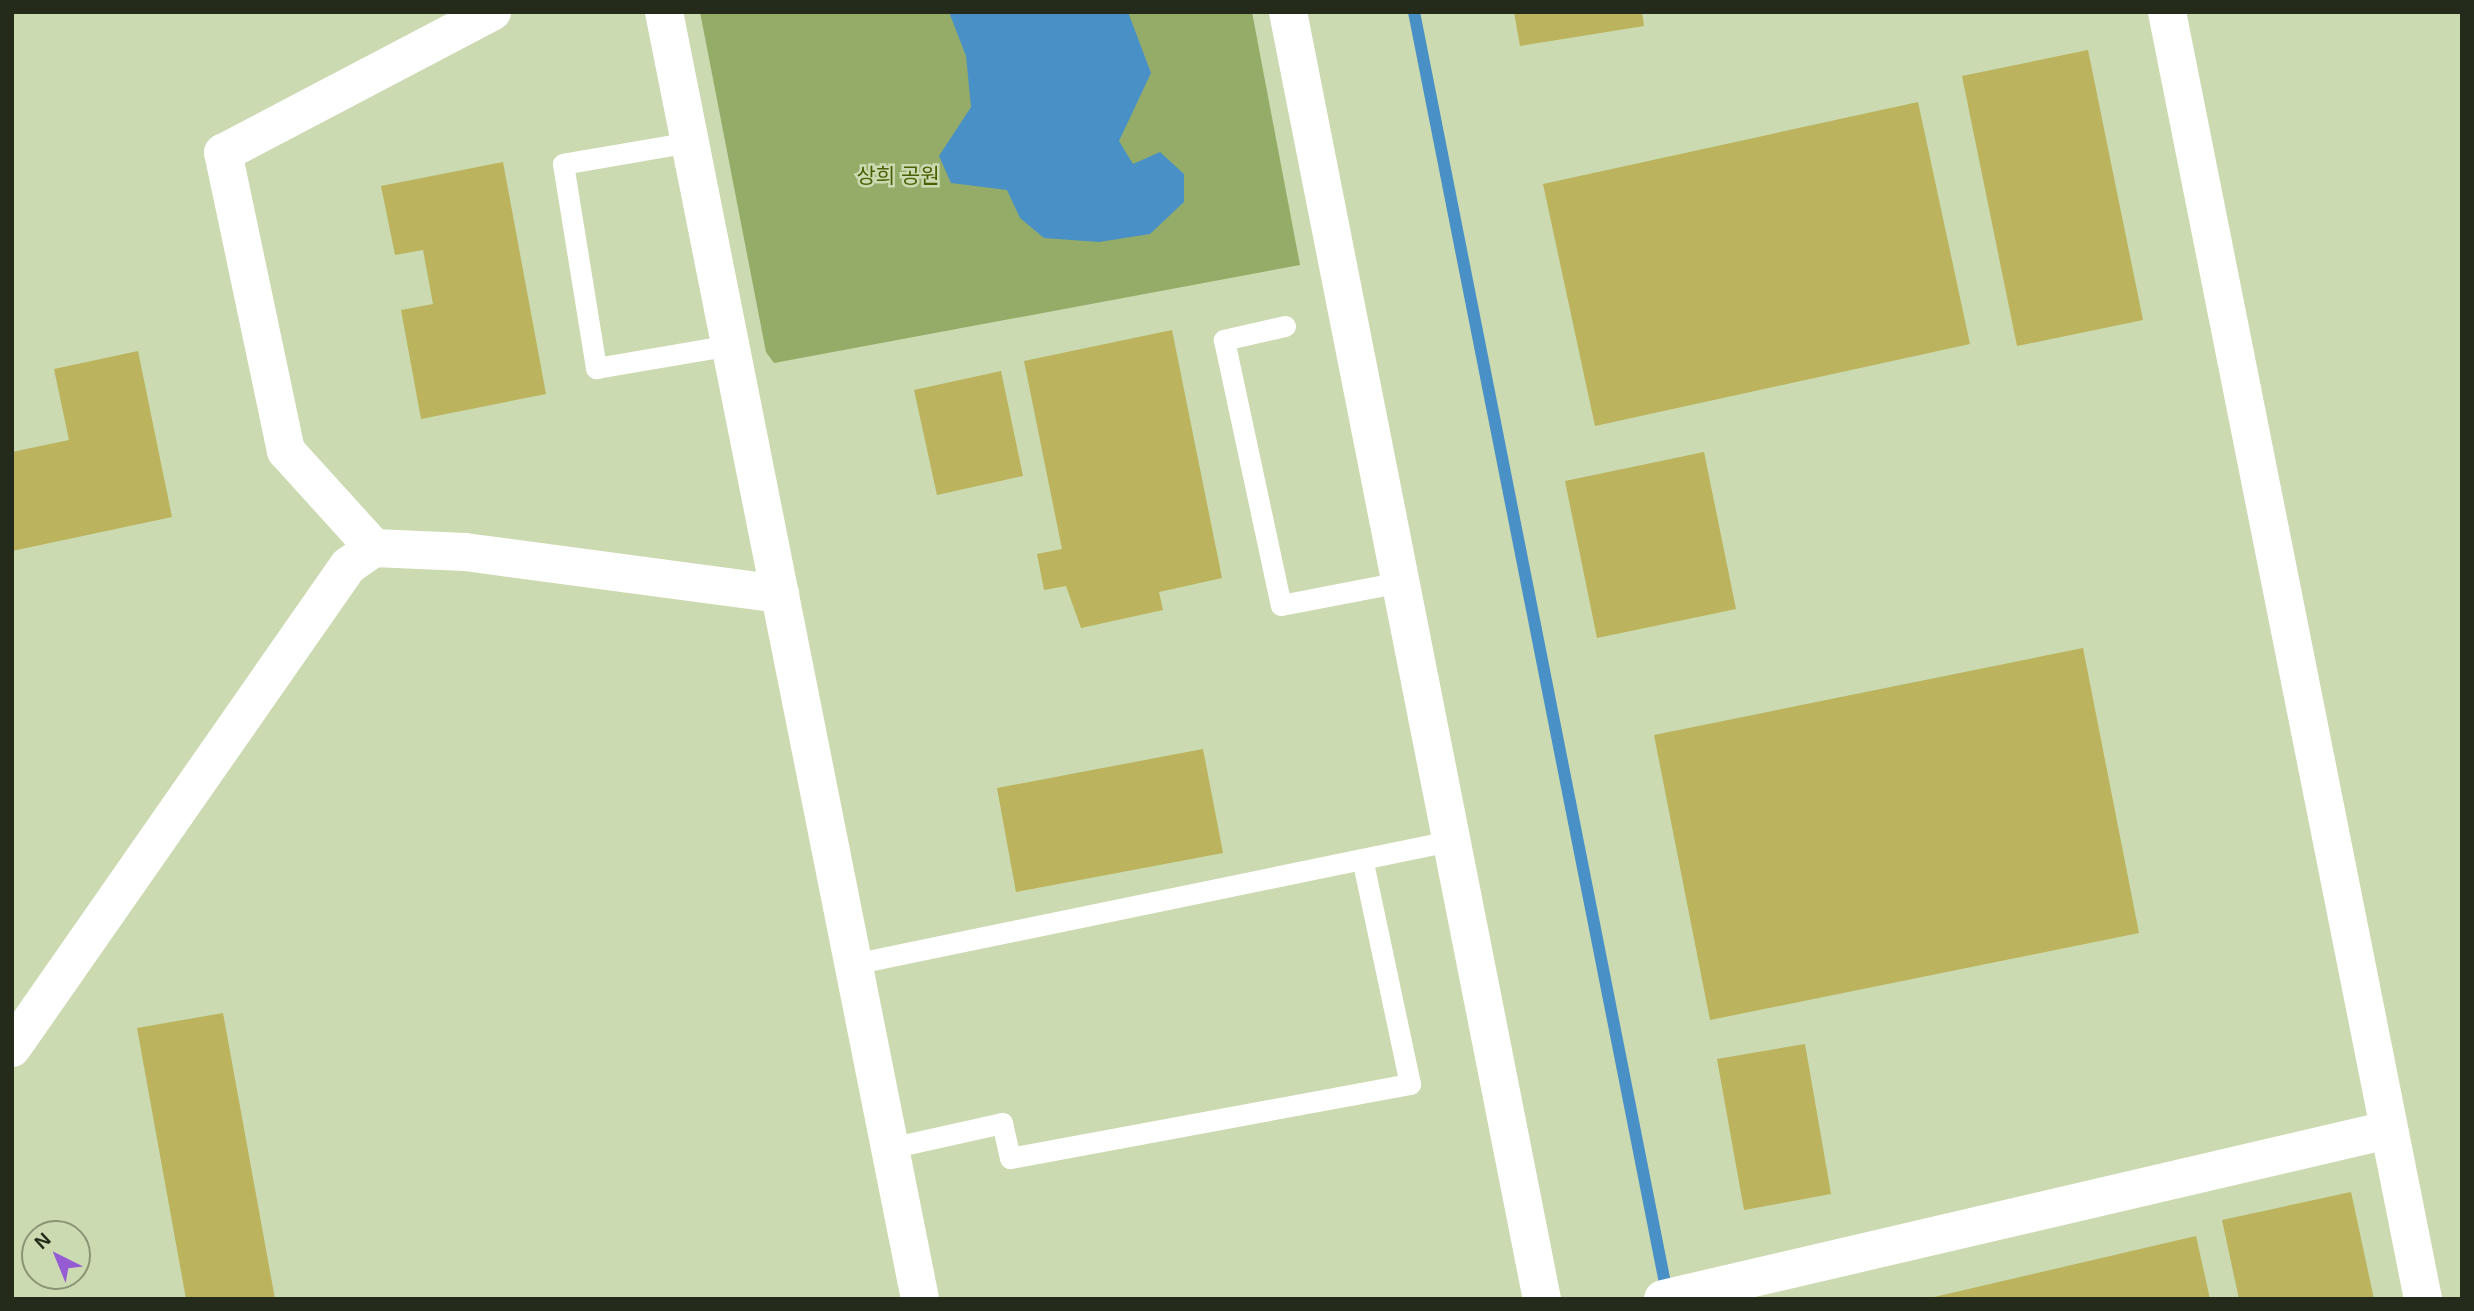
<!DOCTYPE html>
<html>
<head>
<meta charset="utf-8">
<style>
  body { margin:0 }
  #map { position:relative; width:2474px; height:1311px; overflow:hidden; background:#cbdab0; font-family:Helvetica,"Noto Sans KR",sans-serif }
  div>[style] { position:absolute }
  .green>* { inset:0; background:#95ac69 }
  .water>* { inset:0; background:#4990c6 }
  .stream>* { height:12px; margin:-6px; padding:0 6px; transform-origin:6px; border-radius:6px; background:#4990c6 }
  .building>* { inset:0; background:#bbb35e }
  .service>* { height:21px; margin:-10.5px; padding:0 10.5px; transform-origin:10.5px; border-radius:10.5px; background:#fff }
  .minor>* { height:38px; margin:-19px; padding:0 19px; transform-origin:19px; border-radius:19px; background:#fff }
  span { translate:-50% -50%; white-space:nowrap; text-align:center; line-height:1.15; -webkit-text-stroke:5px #cbdab0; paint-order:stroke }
  .park-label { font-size:21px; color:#495f03 }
  .frame { position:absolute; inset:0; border:14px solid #252b1b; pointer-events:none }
  .north { position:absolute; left:21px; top:1220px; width:70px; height:70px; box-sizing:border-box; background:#cbdab0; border:2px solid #899474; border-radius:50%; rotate:317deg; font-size:19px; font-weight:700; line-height:28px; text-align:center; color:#252b1b }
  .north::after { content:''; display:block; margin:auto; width:24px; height:32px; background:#955bd3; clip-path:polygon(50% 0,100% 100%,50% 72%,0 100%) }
</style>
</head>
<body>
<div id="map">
  <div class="green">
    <i style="clip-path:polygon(700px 12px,1252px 12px,1300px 265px,774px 363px,766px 352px)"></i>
  </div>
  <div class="water">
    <i style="clip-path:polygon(949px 12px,1128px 12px,1151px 73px,1119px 141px,1133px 164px,1160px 152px,1184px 174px,1184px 202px,1150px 234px,1099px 242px,1044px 238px,1020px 218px,1007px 190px,951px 183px,939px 156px,971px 107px,966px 56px)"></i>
  </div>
  <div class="stream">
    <i style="left:1414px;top:12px;width:1306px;rotate:78.83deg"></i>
  </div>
  <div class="building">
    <i style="clip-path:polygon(1514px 12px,1642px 12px,1644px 26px,1520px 46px)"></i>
    <i style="clip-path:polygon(2088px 50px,2143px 320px,2017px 346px,1962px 76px)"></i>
    <i style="clip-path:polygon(1918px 102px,1970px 344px,1595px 426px,1543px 184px)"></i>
    <i style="clip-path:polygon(503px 162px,546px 394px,421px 419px,401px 310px,433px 304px,423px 250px,395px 255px,381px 186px)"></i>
    <i style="clip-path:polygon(1172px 330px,1222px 578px,1159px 592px,1163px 610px,1081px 628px,1066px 586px,1044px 590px,1037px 554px,1062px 549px,1024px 361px)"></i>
    <i style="clip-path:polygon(138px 351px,172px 517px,12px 551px,12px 452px,69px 440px,54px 369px)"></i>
    <i style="clip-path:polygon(1001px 371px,1023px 476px,937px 495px,914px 390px)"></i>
    <i style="clip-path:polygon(1704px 452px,1736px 609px,1597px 638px,1565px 481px)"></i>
    <i style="clip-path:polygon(2083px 648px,2139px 933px,1710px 1020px,1654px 735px)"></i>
    <i style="clip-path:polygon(1203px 749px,1223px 853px,1016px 892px,997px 788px)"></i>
    <i style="clip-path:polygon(223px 1013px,275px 1299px,186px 1299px,137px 1028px)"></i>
    <i style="clip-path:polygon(1805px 1044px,1831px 1194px,1744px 1210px,1717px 1059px)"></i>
    <i style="clip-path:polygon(2351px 1192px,2374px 1299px,2239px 1299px,2222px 1220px)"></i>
    <i style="clip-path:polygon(2196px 1236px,2210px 1299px,1931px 1299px,1930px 1298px)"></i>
  </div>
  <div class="service">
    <i style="left:690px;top:142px;width:129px;rotate:170.2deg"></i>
    <i style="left:563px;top:164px;width:207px;rotate:80.8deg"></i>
    <i style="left:596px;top:368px;width:136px;rotate:-9.7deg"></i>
    <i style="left:1285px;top:326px;width:63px;rotate:167.1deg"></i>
    <i style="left:1224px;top:340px;width:271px;rotate:77.9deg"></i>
    <i style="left:1281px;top:605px;width:121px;rotate:-10.9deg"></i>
    <i style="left:853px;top:964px;width:609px;rotate:-11.66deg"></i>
    <i style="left:890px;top:1148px;width:115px;rotate:-12.6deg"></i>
    <i style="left:1002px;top:1123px;width:36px;rotate:77deg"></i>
    <i style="left:1010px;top:1158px;width:407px;rotate:-10.5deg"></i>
    <i style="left:1410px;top:1084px;width:230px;rotate:-102deg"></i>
  </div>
  <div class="minor">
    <i style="left:664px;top:12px;width:1312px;rotate:78.75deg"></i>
    <i style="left:1288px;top:12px;width:1312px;rotate:78.84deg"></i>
    <i style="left:2167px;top:12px;width:1312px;rotate:78.75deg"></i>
    <i style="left:374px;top:548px;width:131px;rotate:-132.2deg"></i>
    <i style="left:286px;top:451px;width:305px;rotate:-101.9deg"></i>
    <i style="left:223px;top:153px;width:304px;rotate:-27.7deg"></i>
    <i style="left:12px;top:1048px;width:588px;rotate:-55.12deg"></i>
    <i style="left:348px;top:566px;width:32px;rotate:-35deg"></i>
    <i style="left:374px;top:548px;width:91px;rotate:2.5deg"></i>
    <i style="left:465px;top:552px;width:318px;rotate:7.6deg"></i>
    <i style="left:1663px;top:1299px;width:744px;rotate:-13.12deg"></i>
  </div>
  <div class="park-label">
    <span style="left:898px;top:176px">상희 공원</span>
  </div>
  <div class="frame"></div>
  <div class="north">N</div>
</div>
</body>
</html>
